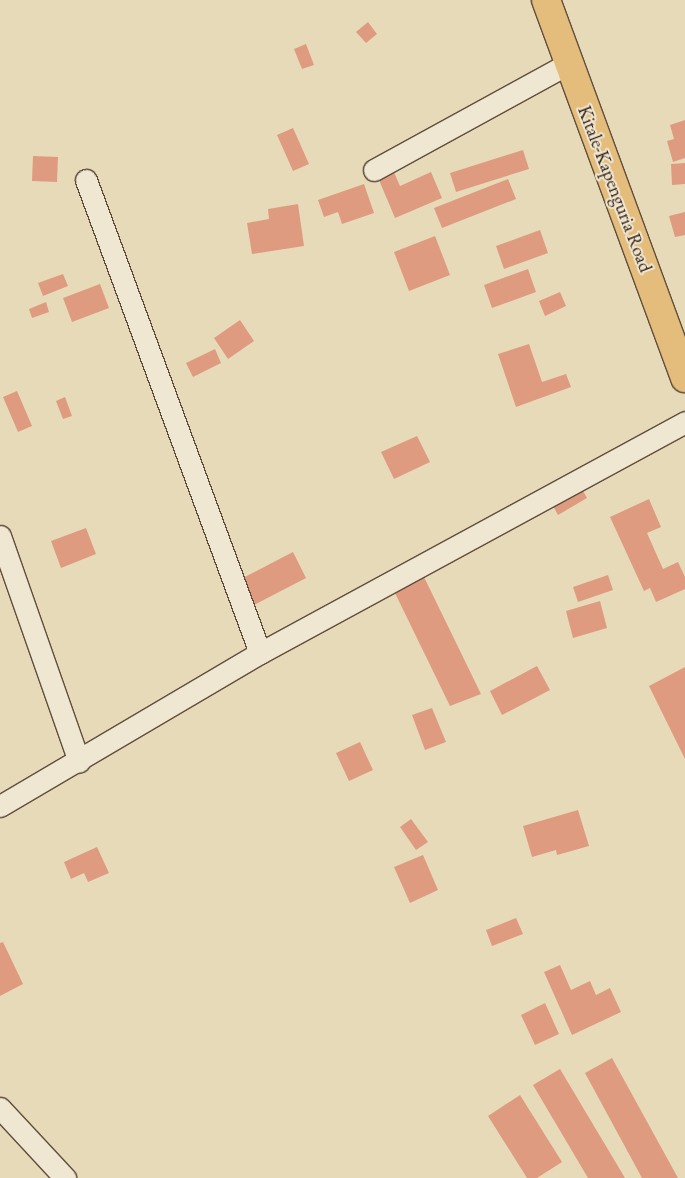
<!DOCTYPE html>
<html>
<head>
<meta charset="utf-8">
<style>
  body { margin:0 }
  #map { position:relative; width:685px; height:1178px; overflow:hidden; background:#e7dab9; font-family:"EB Garamond",serif }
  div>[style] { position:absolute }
  .building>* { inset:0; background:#df9b80 }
  .roads { filter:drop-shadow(1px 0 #604d3b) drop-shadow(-1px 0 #604d3b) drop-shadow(0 1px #604d3b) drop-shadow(0 -1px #604d3b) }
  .street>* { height:21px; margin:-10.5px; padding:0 10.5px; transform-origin:10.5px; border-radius:10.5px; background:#efe7d2 }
  .highway>* { height:28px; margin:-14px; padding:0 14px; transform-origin:14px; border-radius:14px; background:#e4bd7c }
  span { translate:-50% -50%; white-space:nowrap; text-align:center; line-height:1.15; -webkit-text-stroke:4px #efe7d2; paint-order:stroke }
  .street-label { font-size:19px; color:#331e11 }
</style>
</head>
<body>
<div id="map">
  <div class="building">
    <i style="clip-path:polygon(368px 22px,377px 34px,366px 43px,356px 32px)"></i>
    <i style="clip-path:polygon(306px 44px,314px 65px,302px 69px,294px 49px)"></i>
    <i style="clip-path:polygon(685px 120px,685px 158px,673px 162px,667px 141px,674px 139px,670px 125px)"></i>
    <i style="clip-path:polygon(293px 128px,309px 164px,293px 171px,277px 135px)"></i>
    <i style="clip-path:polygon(523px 150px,529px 169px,456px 192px,450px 173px)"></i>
    <i style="clip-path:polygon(386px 154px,400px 186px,431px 172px,442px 198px,395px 218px,371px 161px)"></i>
    <i style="clip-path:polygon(33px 156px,58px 157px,57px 182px,32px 181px)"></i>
    <i style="clip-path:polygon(685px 163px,685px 184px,672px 185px,671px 164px)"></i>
    <i style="clip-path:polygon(508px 179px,516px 199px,442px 228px,434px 208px)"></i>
    <i style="clip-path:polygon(364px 184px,374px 213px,342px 224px,338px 212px,324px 217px,318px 200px)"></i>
    <i style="clip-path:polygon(298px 204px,304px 246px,252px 254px,247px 223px,269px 219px,268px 209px)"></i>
    <i style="clip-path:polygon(685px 212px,685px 235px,675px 237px,669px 216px)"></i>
    <i style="clip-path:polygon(540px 230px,548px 253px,504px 269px,496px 246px)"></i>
    <i style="clip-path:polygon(435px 236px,450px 275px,409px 291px,394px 252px)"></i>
    <i style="clip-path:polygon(528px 269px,536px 292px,492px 308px,484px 285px)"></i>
    <i style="clip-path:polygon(63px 274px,68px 286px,43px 296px,38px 283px)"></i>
    <i style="clip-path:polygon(100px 284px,109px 308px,72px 322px,63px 298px)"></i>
    <i style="clip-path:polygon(560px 292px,566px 306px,545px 316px,539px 301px)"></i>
    <i style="clip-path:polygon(46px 302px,49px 312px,32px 318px,29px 309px)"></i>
    <i style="clip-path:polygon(240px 320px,254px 341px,228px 359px,214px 338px)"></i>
    <i style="clip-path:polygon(529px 344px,542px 382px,566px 374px,571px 387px,516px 407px,498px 354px)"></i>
    <i style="clip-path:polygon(215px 349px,221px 363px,193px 377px,186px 363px)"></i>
    <i style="clip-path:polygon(17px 391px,32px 426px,18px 432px,3px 397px)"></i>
    <i style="clip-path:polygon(65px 397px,72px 416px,63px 419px,56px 401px)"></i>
    <i style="clip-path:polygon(417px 436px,430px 462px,394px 479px,381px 452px)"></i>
    <i style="clip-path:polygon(582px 489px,587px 498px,558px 515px,553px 506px)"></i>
    <i style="clip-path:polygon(649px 499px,661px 527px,647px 533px,663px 569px,678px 562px,685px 577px,685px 589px,656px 602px,650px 588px,644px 591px,610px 517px)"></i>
    <i style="clip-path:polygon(86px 528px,96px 554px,61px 568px,51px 541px)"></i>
    <i style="clip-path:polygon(293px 552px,306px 578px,250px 607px,237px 581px)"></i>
    <i style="clip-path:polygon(608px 575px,613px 590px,578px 602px,573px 587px)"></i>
    <i style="clip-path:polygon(424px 577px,481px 694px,450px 706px,395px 593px)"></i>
    <i style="clip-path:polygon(600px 601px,607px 628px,573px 638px,566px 611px)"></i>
    <i style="clip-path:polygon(537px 666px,550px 690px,502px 715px,490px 691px)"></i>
    <i style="clip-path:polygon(685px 667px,685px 759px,649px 686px)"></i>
    <i style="clip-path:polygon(432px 708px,446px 742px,425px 750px,412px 715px)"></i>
    <i style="clip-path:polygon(360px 742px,373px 770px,349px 781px,336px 753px)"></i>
    <i style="clip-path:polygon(578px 810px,589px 846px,557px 855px,556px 850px,532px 857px,523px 826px)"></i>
    <i style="clip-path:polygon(411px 819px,428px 842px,416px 850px,400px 827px)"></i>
    <i style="clip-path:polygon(97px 847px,109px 873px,88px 882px,84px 873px,71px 879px,64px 862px)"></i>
    <i style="clip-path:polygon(423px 855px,438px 890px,410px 903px,394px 867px)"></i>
    <i style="clip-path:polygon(516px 918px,523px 934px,492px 946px,486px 930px)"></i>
    <i style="clip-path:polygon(3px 942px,23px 984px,0 996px,0 943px)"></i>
    <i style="clip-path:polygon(560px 965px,571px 990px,590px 981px,596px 995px,610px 988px,621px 1012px,572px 1035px,544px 972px)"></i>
    <i style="clip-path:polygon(545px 1003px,559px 1034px,535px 1045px,521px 1015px)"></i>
    <i style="clip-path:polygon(612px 1058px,678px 1178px,642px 1178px,585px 1073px)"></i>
    <i style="clip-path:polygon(560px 1069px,625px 1178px,588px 1178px,533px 1085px)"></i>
    <i style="clip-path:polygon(520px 1095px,562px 1162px,537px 1178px,527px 1178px,488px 1116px)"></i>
  </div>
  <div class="roads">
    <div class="street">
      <i style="left:374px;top:170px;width:221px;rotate:-28.7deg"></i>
      <i style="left:0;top:536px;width:239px;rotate:70.7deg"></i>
      <i style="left:260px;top:653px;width:484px;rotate:-28.5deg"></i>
      <i style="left:0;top:806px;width:302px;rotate:-30.5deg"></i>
      <i style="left:260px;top:653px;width:504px;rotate:-110.2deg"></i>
      <i style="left:0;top:1108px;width:96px;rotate:47.1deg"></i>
    </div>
    <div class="highway">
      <i style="left:546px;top:0;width:403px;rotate:69.8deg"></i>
    </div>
  </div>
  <div class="street-label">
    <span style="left:615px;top:189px;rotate:69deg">Kitale-Kapenguria Road</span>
  </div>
</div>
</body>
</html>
